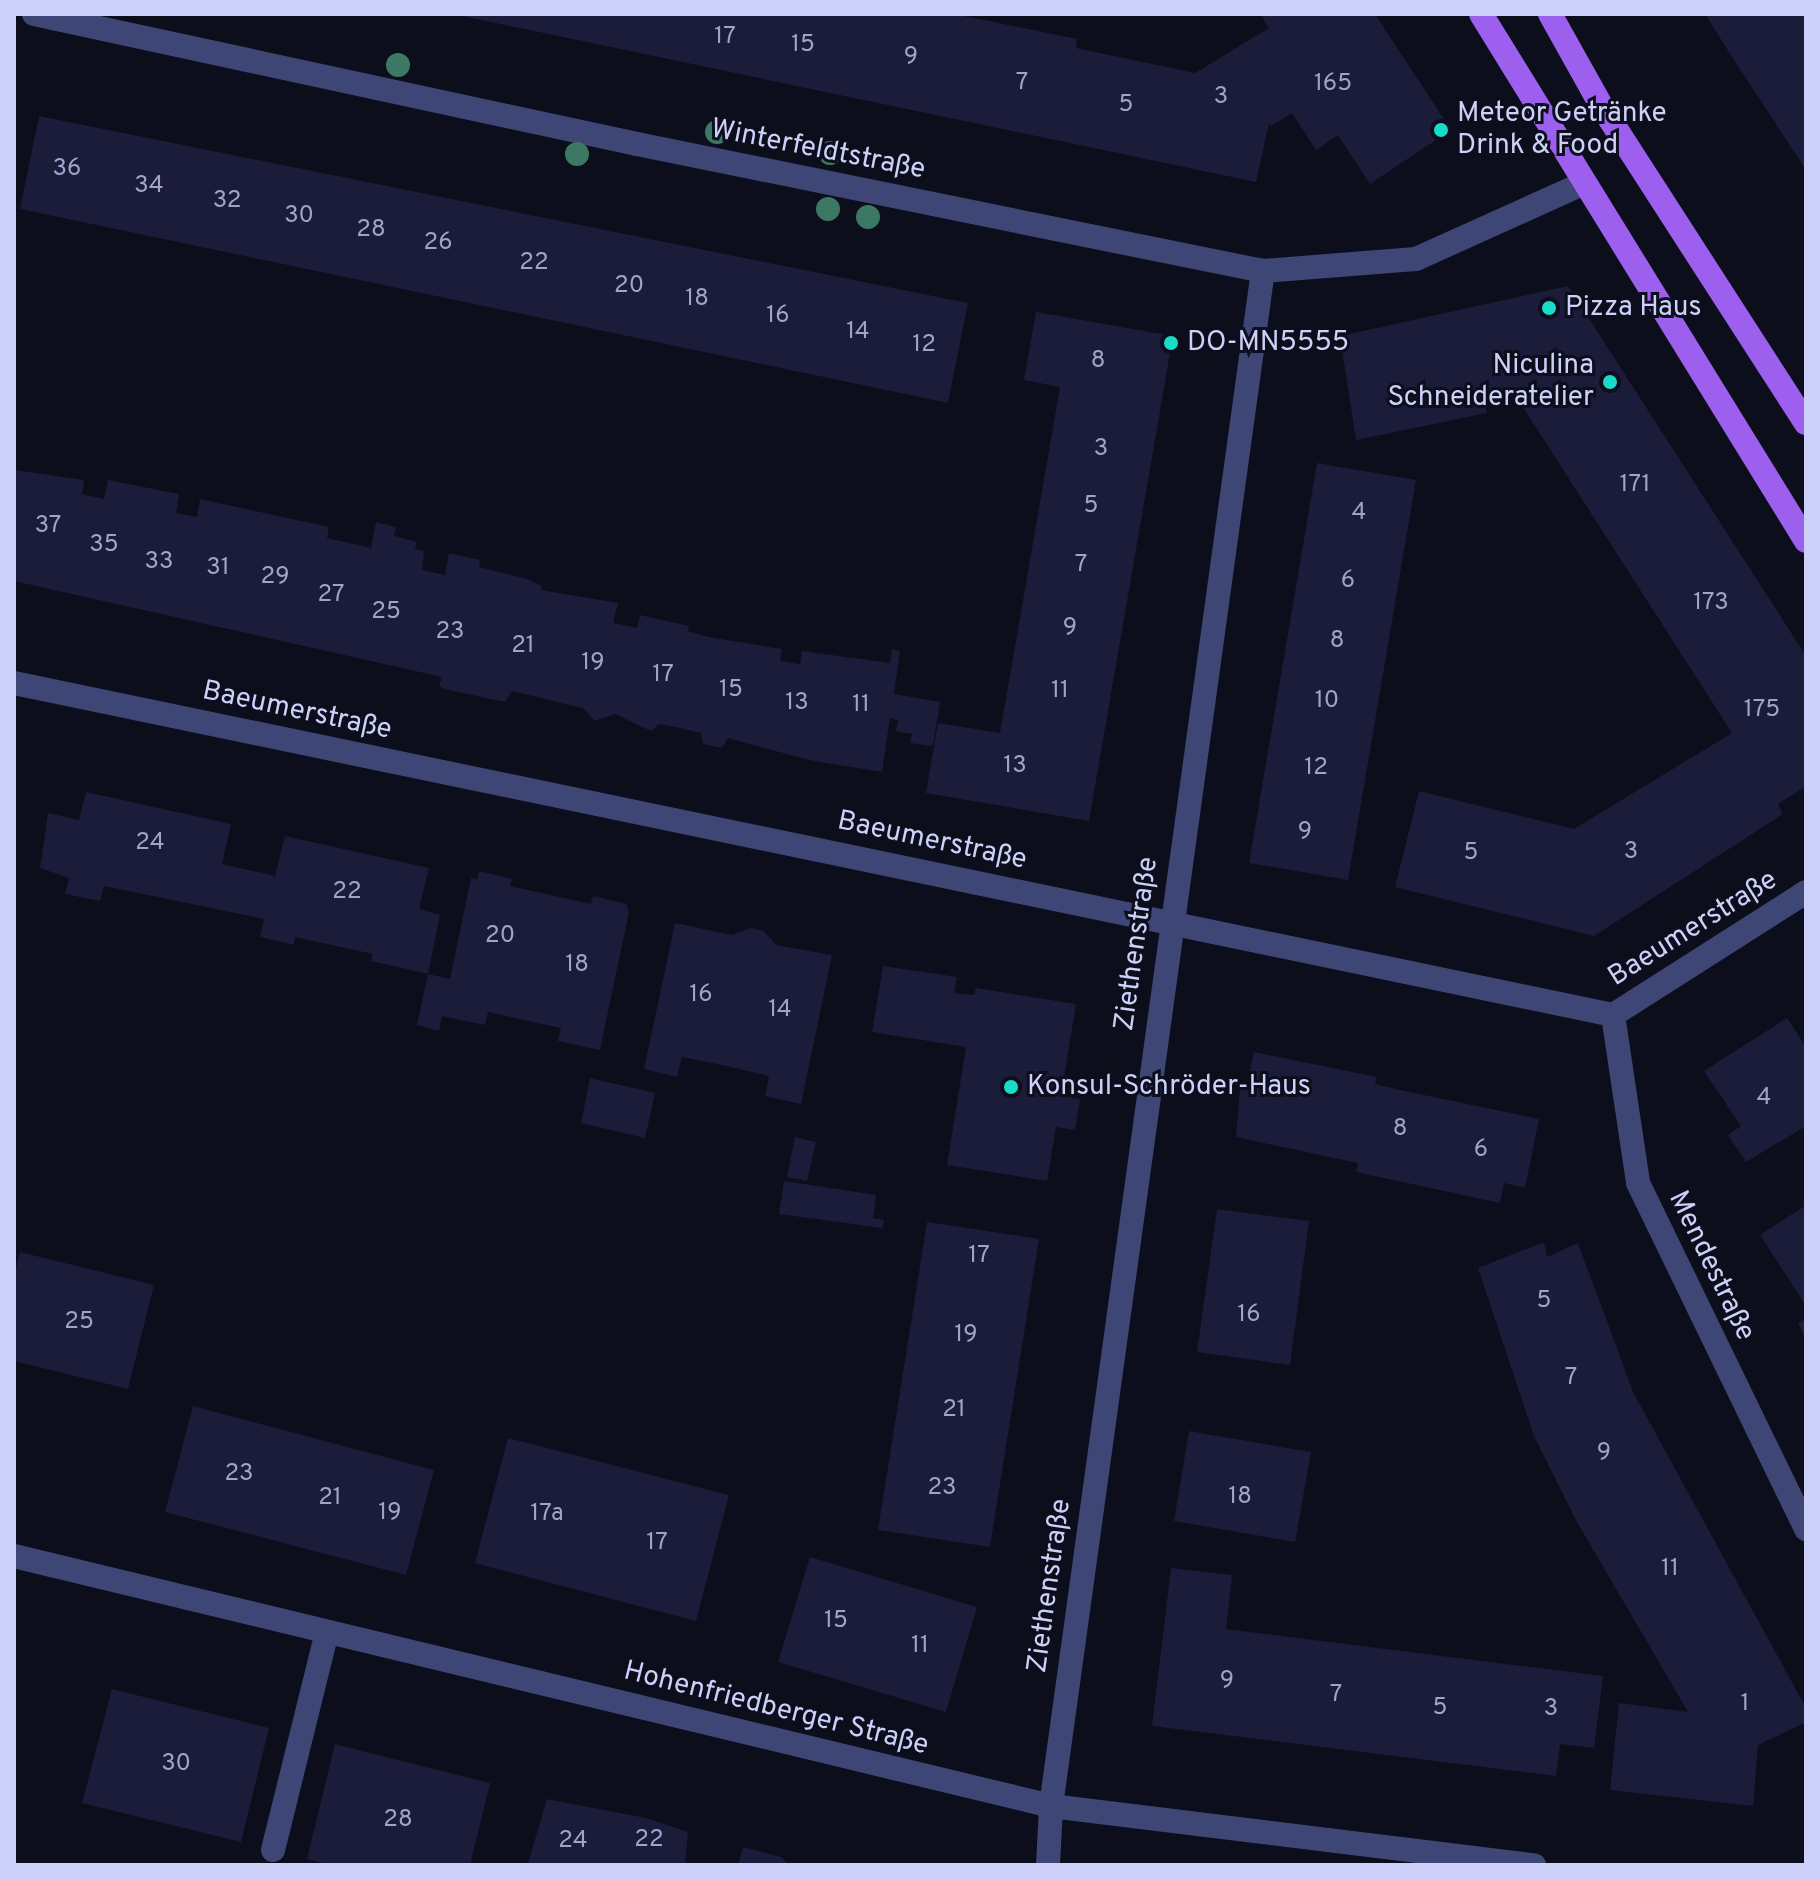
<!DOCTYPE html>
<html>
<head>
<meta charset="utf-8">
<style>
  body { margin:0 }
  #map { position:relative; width:1820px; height:1879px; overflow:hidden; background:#0d0e1b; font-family:Overpass,sans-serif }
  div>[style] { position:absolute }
  .building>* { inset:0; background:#1b1b3a }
  .minor>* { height:24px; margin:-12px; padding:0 12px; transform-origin:12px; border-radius:12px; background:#3d4675 }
  .major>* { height:24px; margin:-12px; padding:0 12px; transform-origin:12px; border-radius:12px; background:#9d60ee }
  .trees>* { width:24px; height:24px; margin:-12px; border-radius:50%; background:#3c7964 }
  .dots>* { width:22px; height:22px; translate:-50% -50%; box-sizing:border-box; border:4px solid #0d0e1b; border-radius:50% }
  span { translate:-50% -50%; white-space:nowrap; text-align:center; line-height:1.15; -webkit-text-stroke:6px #0d0e1b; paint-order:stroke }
  .number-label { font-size:24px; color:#a0a4ca }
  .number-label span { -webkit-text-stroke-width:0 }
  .poi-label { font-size:28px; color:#cdd1fa }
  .left { translate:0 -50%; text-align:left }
  .right { translate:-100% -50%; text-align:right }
  .street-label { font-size:28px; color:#cdd1fa }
  .frame { position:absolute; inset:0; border:16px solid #cdd1fa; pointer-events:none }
</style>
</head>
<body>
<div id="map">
  <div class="building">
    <i style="clip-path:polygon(453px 14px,954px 14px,1077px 39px,1076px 48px,1195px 73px,1269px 28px,1260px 14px,1375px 14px,1451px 130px,1370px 184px,1338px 135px,1316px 150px,1292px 113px,1271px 126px,1269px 123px,1256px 182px)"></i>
    <i style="clip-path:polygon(1705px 14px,1806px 14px,1806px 170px,1734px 60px)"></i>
    <i style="clip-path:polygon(39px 116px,968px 303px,948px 403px,20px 209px)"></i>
    <i style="clip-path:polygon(1568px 286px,1806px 656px,1806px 786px,1778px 804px,1783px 814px,1594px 936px,1395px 887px,1419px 791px,1574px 829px,1732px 733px,1512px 390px,1482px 397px,1487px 413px,1356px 440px,1340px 336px)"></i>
    <i style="clip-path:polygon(1036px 312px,1173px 336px,1089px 821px,926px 793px,938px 723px,1000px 733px,1060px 387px,1024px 380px)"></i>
    <i style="clip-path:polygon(1317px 463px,1416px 480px,1348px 880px,1249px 863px)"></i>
    <i style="clip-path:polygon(14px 470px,84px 480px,82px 494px,104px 499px,108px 480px,179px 494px,176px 513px,197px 517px,200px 499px,329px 527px,327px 538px,371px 548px,376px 522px,396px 527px,394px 536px,417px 542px,415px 549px,424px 551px,422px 570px,445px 575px,449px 553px,480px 560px,479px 567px,527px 579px,542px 586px,541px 590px,618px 603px,613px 623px,637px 628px,640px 615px,689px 626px,688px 631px,708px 637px,782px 649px,780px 661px,800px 664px,802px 651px,890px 663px,892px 649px,900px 651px,894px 694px,940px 702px,933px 746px,910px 743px,912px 734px,896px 731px,898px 720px,890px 718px,882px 772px,809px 760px,728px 738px,722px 748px,703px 744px,701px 733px,676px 727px,659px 724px,651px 731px,615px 714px,595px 721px,583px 708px,512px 691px,505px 702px,444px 689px,439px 686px,442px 677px,14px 581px)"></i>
    <i style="clip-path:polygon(86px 792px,231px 824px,222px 864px,275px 876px,285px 836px,429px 868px,419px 909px,440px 915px,428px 974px,450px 979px,471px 878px,477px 879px,479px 871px,512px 879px,510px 886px,591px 904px,593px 896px,626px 904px,629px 912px,600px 1050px,558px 1041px,561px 1028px,488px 1012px,485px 1025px,442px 1016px,439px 1031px,417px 1025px,428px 974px,371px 961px,373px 954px,295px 937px,294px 945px,260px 937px,264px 919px,104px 886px,100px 901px,65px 894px,69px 878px,40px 868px,48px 813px,79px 820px)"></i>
    <i style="clip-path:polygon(675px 923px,732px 935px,751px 928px,764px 931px,776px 945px,832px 955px,801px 1104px,765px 1096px,769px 1076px,727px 1066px,682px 1057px,677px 1077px,644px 1069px)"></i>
    <i style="clip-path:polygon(883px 966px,957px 977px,954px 993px,974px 995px,976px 988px,1076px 1004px,1061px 1096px,1080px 1099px,1075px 1130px,1056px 1127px,1047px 1181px,947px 1165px,966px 1047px,872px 1032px)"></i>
    <i style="clip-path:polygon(1787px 1018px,1806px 1047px,1806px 1126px,1746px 1162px,1728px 1135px,1741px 1126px,1704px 1071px)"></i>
    <i style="clip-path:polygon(1254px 1052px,1377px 1077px,1375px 1084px,1400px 1090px,1539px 1119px,1525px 1188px,1504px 1183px,1500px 1203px,1356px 1172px,1358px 1163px,1236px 1137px,1240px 1088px,1246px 1089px)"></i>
    <i style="clip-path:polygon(590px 1078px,655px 1093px,645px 1138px,581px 1123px)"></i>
    <i style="clip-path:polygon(795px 1137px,816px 1142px,807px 1181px,787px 1177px)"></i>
    <i style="clip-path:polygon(784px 1181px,876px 1195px,873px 1218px,884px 1220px,883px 1228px,779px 1214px)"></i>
    <i style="clip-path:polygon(1806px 1205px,1806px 1306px,1760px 1235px)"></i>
    <i style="clip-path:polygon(1217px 1209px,1309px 1221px,1290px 1365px,1197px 1352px)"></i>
    <i style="clip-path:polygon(927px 1222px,1039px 1239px,990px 1547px,878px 1530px)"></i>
    <i style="clip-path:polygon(1544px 1242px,1547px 1257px,1578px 1243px,1633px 1392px,1806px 1708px,1806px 1722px,1758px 1745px,1753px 1806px,1610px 1790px,1619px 1703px,1688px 1712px,1577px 1522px,1534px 1436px,1478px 1268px)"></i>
    <i style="clip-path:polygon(20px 1252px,154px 1285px,128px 1389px,14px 1361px,14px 1276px)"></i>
    <i style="clip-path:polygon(1806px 1318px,1806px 1340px,1798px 1323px)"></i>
    <i style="clip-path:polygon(193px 1406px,434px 1470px,406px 1575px,165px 1512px)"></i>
    <i style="clip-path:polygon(1189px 1431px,1311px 1452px,1295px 1542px,1174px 1521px)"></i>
    <i style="clip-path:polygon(508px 1438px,729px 1495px,696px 1621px,475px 1563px)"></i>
    <i style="clip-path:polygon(810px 1557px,977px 1607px,946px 1712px,778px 1662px)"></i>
    <i style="clip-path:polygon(1171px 1568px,1232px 1575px,1226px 1629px,1603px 1676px,1594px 1748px,1560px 1744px,1556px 1776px,1152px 1726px)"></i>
    <i style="clip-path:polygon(112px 1689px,269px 1728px,241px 1842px,82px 1803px)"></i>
    <i style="clip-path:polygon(335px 1744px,490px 1783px,470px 1865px,331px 1865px,307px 1859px)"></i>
    <i style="clip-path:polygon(547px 1799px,646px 1818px,688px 1832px,685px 1865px,528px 1863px)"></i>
    <i style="clip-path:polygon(743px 1847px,781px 1857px,789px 1865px,738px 1865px)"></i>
  </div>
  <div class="minor">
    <i style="left:34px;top:14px;width:617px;rotate:12.17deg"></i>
    <i style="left:637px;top:144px;width:639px;rotate:11.47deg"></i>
    <i style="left:1263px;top:271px;width:153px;rotate:-4.5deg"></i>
    <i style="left:1416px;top:259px;width:182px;rotate:-24.3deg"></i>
    <i style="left:14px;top:683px;width:1633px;rotate:11.73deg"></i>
    <i style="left:1613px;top:1015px;width:229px;rotate:-32.5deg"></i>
    <i style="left:1613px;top:1015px;width:170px;rotate:81.5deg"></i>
    <i style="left:1638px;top:1183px;width:385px;rotate:64.1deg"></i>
    <i style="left:14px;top:1556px;width:1067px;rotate:13.55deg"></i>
    <i style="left:1051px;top:1806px;width:487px;rotate:7deg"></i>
    <i style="left:273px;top:1850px;width:225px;rotate:-76.1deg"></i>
    <i style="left:1048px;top:1865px;width:59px;rotate:-87.1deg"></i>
    <i style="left:1051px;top:1806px;width:1550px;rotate:-82.14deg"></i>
  </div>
  <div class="major">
    <i style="left:1481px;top:14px;width:619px;rotate:58.34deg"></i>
    <i style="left:1550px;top:14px;width:107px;rotate:60.8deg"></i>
    <i style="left:1602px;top:107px;width:376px;rotate:57.2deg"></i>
  </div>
  <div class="trees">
    <i style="left:398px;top:65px"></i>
    <i style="left:717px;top:132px"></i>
    <i style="left:830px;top:153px"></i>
    <i style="left:577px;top:154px"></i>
    <i style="left:828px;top:209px"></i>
    <i style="left:868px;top:217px"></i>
  </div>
  <div class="dots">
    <i style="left:1441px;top:130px;background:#18dbc8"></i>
    <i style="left:1549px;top:308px;background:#18dbc8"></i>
    <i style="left:1171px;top:343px;background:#18dbc8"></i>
    <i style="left:1610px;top:382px;background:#18dbc8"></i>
    <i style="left:1011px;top:1087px;background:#18dbc8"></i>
  </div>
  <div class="number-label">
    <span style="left:725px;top:38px">17</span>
    <span style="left:803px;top:46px">15</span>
    <span style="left:911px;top:58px">9</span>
    <span style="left:1022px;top:84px">7</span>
    <span style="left:1333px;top:85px">165</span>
    <span style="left:1221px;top:98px">3</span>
    <span style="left:1126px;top:106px">5</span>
    <span style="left:67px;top:170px">36</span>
    <span style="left:149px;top:187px">34</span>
    <span style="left:227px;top:202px">32</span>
    <span style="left:299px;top:217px">30</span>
    <span style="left:371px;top:231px">28</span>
    <span style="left:438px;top:244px">26</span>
    <span style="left:534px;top:264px">22</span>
    <span style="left:629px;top:287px">20</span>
    <span style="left:697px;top:300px">18</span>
    <span style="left:778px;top:317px">16</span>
    <span style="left:858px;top:333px">14</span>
    <span style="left:924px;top:346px">12</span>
    <span style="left:1098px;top:362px">8</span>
    <span style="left:1101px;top:450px">3</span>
    <span style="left:1635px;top:486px">171</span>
    <span style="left:1091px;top:507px">5</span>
    <span style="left:1359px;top:514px">4</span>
    <span style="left:48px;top:527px">37</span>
    <span style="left:104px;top:546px">35</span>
    <span style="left:159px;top:563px">33</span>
    <span style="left:1081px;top:566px">7</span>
    <span style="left:218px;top:569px">31</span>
    <span style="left:275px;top:578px">29</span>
    <span style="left:1348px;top:582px">6</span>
    <span style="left:331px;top:596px">27</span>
    <span style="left:1711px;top:604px">173</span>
    <span style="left:386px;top:613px">25</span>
    <span style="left:1070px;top:629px">9</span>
    <span style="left:450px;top:633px">23</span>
    <span style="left:1337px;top:642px">8</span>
    <span style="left:523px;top:647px">21</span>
    <span style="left:593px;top:664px">19</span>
    <span style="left:663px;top:676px">17</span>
    <span style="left:731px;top:691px">15</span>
    <span style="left:1060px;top:692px">11</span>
    <span style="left:1327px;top:702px">10</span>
    <span style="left:797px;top:704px">13</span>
    <span style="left:861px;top:706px">11</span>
    <span style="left:1762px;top:711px">175</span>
    <span style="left:1015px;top:767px">13</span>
    <span style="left:1316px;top:769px">12</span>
    <span style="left:1305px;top:833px">9</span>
    <span style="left:150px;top:844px">24</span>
    <span style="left:1631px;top:853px">3</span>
    <span style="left:1471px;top:854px">5</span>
    <span style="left:347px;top:893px">22</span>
    <span style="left:500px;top:937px">20</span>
    <span style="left:577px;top:966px">18</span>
    <span style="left:701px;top:996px">16</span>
    <span style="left:780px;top:1011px">14</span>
    <span style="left:1764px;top:1099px">4</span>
    <span style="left:1400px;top:1130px">8</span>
    <span style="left:1481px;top:1151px">6</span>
    <span style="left:979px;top:1257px">17</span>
    <span style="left:1544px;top:1302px">5</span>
    <span style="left:1249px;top:1316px">16</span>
    <span style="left:79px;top:1323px">25</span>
    <span style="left:966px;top:1336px">19</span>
    <span style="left:1571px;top:1379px">7</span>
    <span style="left:954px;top:1411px">21</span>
    <span style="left:1604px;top:1454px">9</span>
    <span style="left:239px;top:1475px">23</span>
    <span style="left:942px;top:1489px">23</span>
    <span style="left:1240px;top:1498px">18</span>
    <span style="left:330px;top:1499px">21</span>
    <span style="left:390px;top:1514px">19</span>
    <span style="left:547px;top:1515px">17a</span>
    <span style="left:657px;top:1544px">17</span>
    <span style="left:1670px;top:1570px">11</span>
    <span style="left:836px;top:1622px">15</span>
    <span style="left:920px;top:1647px">11</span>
    <span style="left:1227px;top:1682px">9</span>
    <span style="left:1336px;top:1696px">7</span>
    <span style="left:1745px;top:1705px">1</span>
    <span style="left:1440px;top:1709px">5</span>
    <span style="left:1551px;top:1710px">3</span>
    <span style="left:176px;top:1765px">30</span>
    <span style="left:398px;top:1821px">28</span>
    <span style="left:649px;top:1841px">22</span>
    <span style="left:573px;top:1842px">24</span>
  </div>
  <div class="poi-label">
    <span class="left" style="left:1457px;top:130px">Meteor Getränke<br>Drink &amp; Food</span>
    <span class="left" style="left:1565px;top:308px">Pizza Haus</span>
    <span class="left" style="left:1187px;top:343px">DO-MN5555</span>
    <span class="right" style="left:1594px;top:382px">Niculina<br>Schneideratelier</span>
    <span class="left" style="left:1027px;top:1087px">Konsul-Schröder-Haus</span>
  </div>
  <div class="street-label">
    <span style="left:818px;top:150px;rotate:11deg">Winterfeldtstraße</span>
    <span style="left:297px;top:711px;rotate:12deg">Baeumerstraße</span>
    <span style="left:932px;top:841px;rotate:12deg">Baeumerstraße</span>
    <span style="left:1693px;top:929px;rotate:-32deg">Baeumerstraße</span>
    <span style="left:1137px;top:944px;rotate:-82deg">Ziethenstraße</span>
    <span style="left:1711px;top:1266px;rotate:64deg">Mendestraße</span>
    <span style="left:1050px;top:1586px;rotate:-82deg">Ziethenstraße</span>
    <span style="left:776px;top:1709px;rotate:14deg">Hohenfriedberger Straße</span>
  </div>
  <div class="frame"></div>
</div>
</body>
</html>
